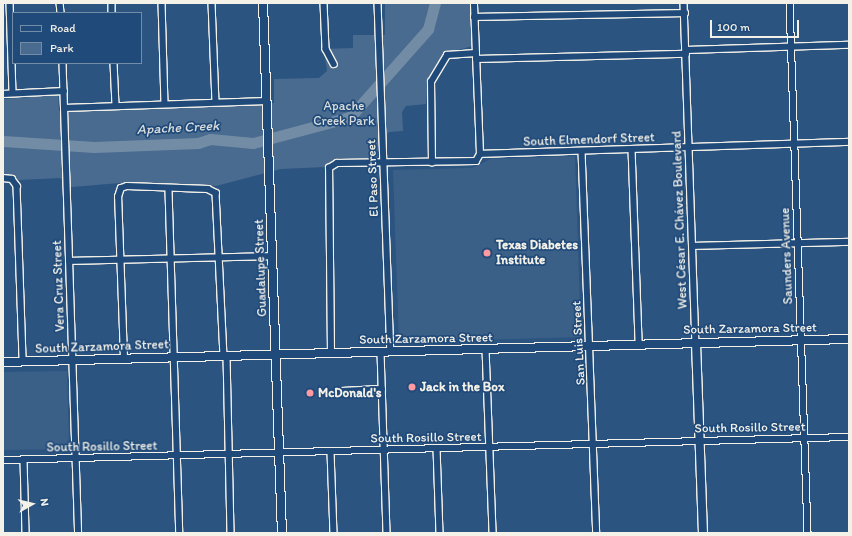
<!DOCTYPE html>
<html>
<head>
<meta charset="utf-8">
<style>
  body { margin:0 }
  #map { position:relative; width:852px; height:536px; overflow:hidden; background:#2c5481; font-family:Itim,sans-serif }
  div>[style] { position:absolute }
  .built>* { inset:0; background:#3b6088 }
  .green>* { inset:0; background:#496b90 }
  .river>* { height:11px; margin:-5.5px; padding:0 5.5px; transform-origin:5.5px; border-radius:5.5px; background:#738ca6 }
  .roads { filter:drop-shadow(1px 0 #f4f1e8) drop-shadow(-1px 0 #f4f1e8) drop-shadow(0 1px #f4f1e8) drop-shadow(0 -1px #f4f1e8) }
  .street>* { height:5.5px; margin:-2.75px; padding:0 2.75px; transform-origin:2.75px; border-radius:2.75px; background:#1f4a7a }
  .secondary>* { height:8px; margin:-4px; padding:0 4px; transform-origin:4px; border-radius:4px; background:#1f4a7a }
  .dots>* { width:11px; height:11px; translate:-50% -50%; box-sizing:border-box; border:2px solid #1f4a7a; border-radius:50% }
  span { translate:-50% -50%; white-space:nowrap; text-align:center; line-height:1.15; -webkit-text-stroke:3.5px #1f4a7a; paint-order:stroke }
  .park-label { font-size:13px; color:#dadddb }
  .street-label { font-size:13px; color:#f4f1e8 }
  .poi-label { font-size:13px; color:#f4f1e8; font-weight:700 }
  .left { translate:0 -50%; text-align:left }
  .water-label { font-size:14px; color:#dadddb; font-style:italic }
  .frame { position:absolute; inset:0; border:4px solid #f4f1e8; pointer-events:none }
  .legend { position:absolute; left:12px; top:12px; width:130px; height:52px; box-sizing:border-box; background:#1f4a7a; border:1px solid #748da6; margin:0; padding:5px 7px; list-style:none; font-size:12px; color:#f4f1e8 }
  .legend li { display:flex; align-items:center; gap:8px; height:20px }
  .legend b { width:20px; border:1px solid #748da6 }
  .north { position:absolute; left:12px; top:484px; width:40px; height:40px; -webkit-text-stroke:3px #1f4a7a; paint-order:stroke; rotate:82deg; font-size:11px; font-weight:700; line-height:16px; text-align:center; color:#f4f1e8 }
  .north::after { content:''; display:block; margin:auto; width:14px; height:18px; background:#f4f1e8; clip-path:polygon(50% 0,100% 100%,50% 72%,0 100%) }
  .scale { position:absolute; left:710px; top:20px; width:89px; height:18px; box-sizing:border-box; border:2px solid #f4f1e8; border-top:0; padding-left:5px; font-size:12px; line-height:14px; white-space:nowrap; color:#f4f1e8; -webkit-text-stroke:3px #1f4a7a; paint-order:stroke }
</style>
</head>
<body>
<div id="map">
  <div class="built">
    <i style="clip-path:polygon(575px 156px,581px 337px,399px 342px,393px 170px,472px 168px,491px 159px)"></i>
    <i style="clip-path:polygon(67px 371px,69px 449px,3px 450px,3px 372px)"></i>
  </div>
  <div class="green">
    <i style="clip-path:polygon(385px 3px,470px 3px,472px 46px,444px 54px,428px 83px,426px 104px,406px 106px,402px 112px,403px 131px,389px 132px,378px 142px,377px 159px,334px 160px,325px 167px,281px 169px,216px 186px,120px 183px,72px 187px,60px 178px,19px 180px,3px 176px,3px 99px,58px 95px,59px 111px,274px 103px,274px 79px,319px 78px,327px 71px,324px 49px,353px 48px,353px 35px,385px 35px)"></i>
  </div>
  <div class="river">
    <i style="left:3px;top:141px;width:91px;rotate:3.8deg"></i>
    <i style="left:94px;top:147px;width:104px;rotate:-2.2deg"></i>
    <i style="left:198px;top:143px;width:13px;rotate:-18deg"></i>
    <i style="left:210px;top:139px;width:43px;rotate:5.3deg"></i>
    <i style="left:253px;top:143px;width:100px;rotate:-15deg"></i>
    <i style="left:350px;top:117px;width:118px;rotate:-48.4deg"></i>
    <i style="left:428px;top:29px;width:27px;rotate:-75deg"></i>
  </div>
  <div class="roads">
    <div class="street">
      <i style="left:10px;top:3px;width:90px;rotate:88.1deg"></i>
      <i style="left:60px;top:3px;width:10px;rotate:84deg"></i>
      <i style="left:112px;top:3px;width:10px;rotate:90deg"></i>
      <i style="left:162px;top:3px;width:101px;rotate:88.3deg"></i>
      <i style="left:212px;top:3px;width:99px;rotate:87.7deg"></i>
      <i style="left:324px;top:3px;width:46px;rotate:87.5deg"></i>
      <i style="left:326px;top:49px;width:17px;rotate:62deg"></i>
      <i style="left:378px;top:3px;width:349px;rotate:87.9deg"></i>
      <i style="left:684px;top:3px;width:340px;rotate:88deg"></i>
      <i style="left:790px;top:3px;width:530px;rotate:88.05deg"></i>
      <i style="left:474px;top:17px;width:211px;rotate:-1.1deg"></i>
      <i style="left:686px;top:50px;width:163px;rotate:-1.8deg"></i>
      <i style="left:476px;top:59px;width:210px;rotate:-1.4deg"></i>
      <i style="left:63px;top:63px;width:470px;rotate:88.1deg"></i>
      <i style="left:114px;top:63px;width:43px;rotate:87.3deg"></i>
      <i style="left:3px;top:94px;width:61px;rotate:-2.8deg"></i>
      <i style="left:64px;top:108px;width:203px;rotate:-2deg"></i>
      <i style="left:632px;top:149px;width:195px;rotate:87.9deg"></i>
      <i style="left:582px;top:151px;width:382px;rotate:87.8deg"></i>
      <i style="left:480px;top:154px;width:369px;rotate:-1.9deg"></i>
      <i style="left:432px;top:163px;width:81px;rotate:-90.7deg"></i>
      <i style="left:431px;top:82px;width:31px;rotate:-59deg"></i>
      <i style="left:447px;top:55px;width:29px;rotate:-4deg"></i>
      <i style="left:3px;top:178px;width:9px;rotate:6deg"></i>
      <i style="left:12px;top:179px;width:9px;rotate:54deg"></i>
      <i style="left:17px;top:186px;width:175px;rotate:88deg"></i>
      <i style="left:169px;top:191px;width:342px;rotate:88.2deg"></i>
      <i style="left:693px;top:246px;width:156px;rotate:-1.5deg"></i>
      <i style="left:69px;top:261px;width:204px;rotate:-1.4deg"></i>
      <i style="left:486px;top:349px;width:184px;rotate:87.8deg"></i>
      <i style="left:381px;top:352px;width:181px;rotate:88.1deg"></i>
      <i style="left:331px;top:353px;width:185px;rotate:-90.6deg"></i>
      <i style="left:329px;top:168px;width:9px;rotate:-32deg"></i>
      <i style="left:337px;top:163px;width:139px;rotate:-0.8deg"></i>
      <i style="left:476px;top:161px;width:8px;rotate:-60deg"></i>
      <i style="left:480px;top:154px;width:151px;rotate:-92.3deg"></i>
      <i style="left:227px;top:356px;width:177px;rotate:88.7deg"></i>
      <i style="left:124px;top:358px;width:161px;rotate:-92.1deg"></i>
      <i style="left:118px;top:197px;width:9px;rotate:-72deg"></i>
      <i style="left:121px;top:188px;width:6px;rotate:-18deg"></i>
      <i style="left:127px;top:186px;width:81px;rotate:2.1deg"></i>
      <i style="left:208px;top:189px;width:9px;rotate:27deg"></i>
      <i style="left:216px;top:193px;width:163px;rotate:87.2deg"></i>
      <i style="left:340px;top:391px;width:42px;rotate:-2.7deg"></i>
      <i style="left:437px;top:448px;width:85px;rotate:88deg"></i>
      <i style="left:331px;top:452px;width:81px;rotate:87.9deg"></i>
      <i style="left:3px;top:460px;width:846px;rotate:-1.56deg"></i>
      <i style="left:24px;top:460px;width:73px;rotate:88.4deg"></i>
    </div>
    <div class="secondary">
      <i style="left:263px;top:3px;width:530px;rotate:87.95deg"></i>
      <i style="left:696px;top:343px;width:190px;rotate:87.9deg"></i>
      <i style="left:3px;top:362px;width:846px;rotate:-1.56deg"></i>
    </div>
  </div>
  <div class="dots">
    <i style="left:487px;top:253px;background:#ff9aa2"></i>
    <i style="left:412px;top:387px;background:#ff9aa2"></i>
    <i style="left:310px;top:393px;background:#ff9aa2"></i>
  </div>
  <div class="park-label">
    <span style="left:344px;top:114px">Apache<br>Creek Park</span>
  </div>
  <div class="street-label">
    <span style="left:589px;top:140px;rotate:-2deg">South Elmendorf Street</span>
    <span style="left:373px;top:178px;rotate:-92deg">El Paso Street</span>
    <span style="left:680px;top:220px;rotate:-92deg">West César E. Chávez Boulevard</span>
    <span style="left:787px;top:256px;rotate:-92deg">Saunders Avenue</span>
    <span style="left:261px;top:268px;rotate:-92deg">Guadalupe Street</span>
    <span style="left:59px;top:286px;rotate:-92deg">Vera Cruz Street</span>
    <span style="left:750px;top:329px;rotate:-1deg">South Zarzamora Street</span>
    <span style="left:426px;top:339px;rotate:-1deg">South Zarzamora Street</span>
    <span style="left:579px;top:343px;rotate:-93deg">San Luis Street</span>
    <span style="left:102px;top:347px;rotate:-2deg">South Zarzamora Street</span>
    <span style="left:750px;top:428px;rotate:-1deg">South Rosillo Street</span>
    <span style="left:426px;top:438px;rotate:-1deg">South Rosillo Street</span>
    <span style="left:102px;top:447px;rotate:-1deg">South Rosillo Street</span>
  </div>
  <div class="poi-label">
    <span class="left" style="left:496px;top:253px">Texas Diabetes<br>Institute</span>
    <span class="left" style="left:420px;top:387px">Jack in the Box</span>
    <span class="left" style="left:318px;top:393px">McDonald's</span>
  </div>
  <div class="water-label">
    <span style="left:178px;top:128px;rotate:-3deg">Apache Creek</span>
  </div>
  <div class="frame"></div>
  <ul class="legend">
  <li><b style="height:5px;background:#1f4a7a"></b>Road</li>
  <li><b style="height:11px;background:#496b90"></b>Park</li>
  </ul>
  <div class="north">N</div>
  <div class="scale">100 m</div>
</div>
</body>
</html>
